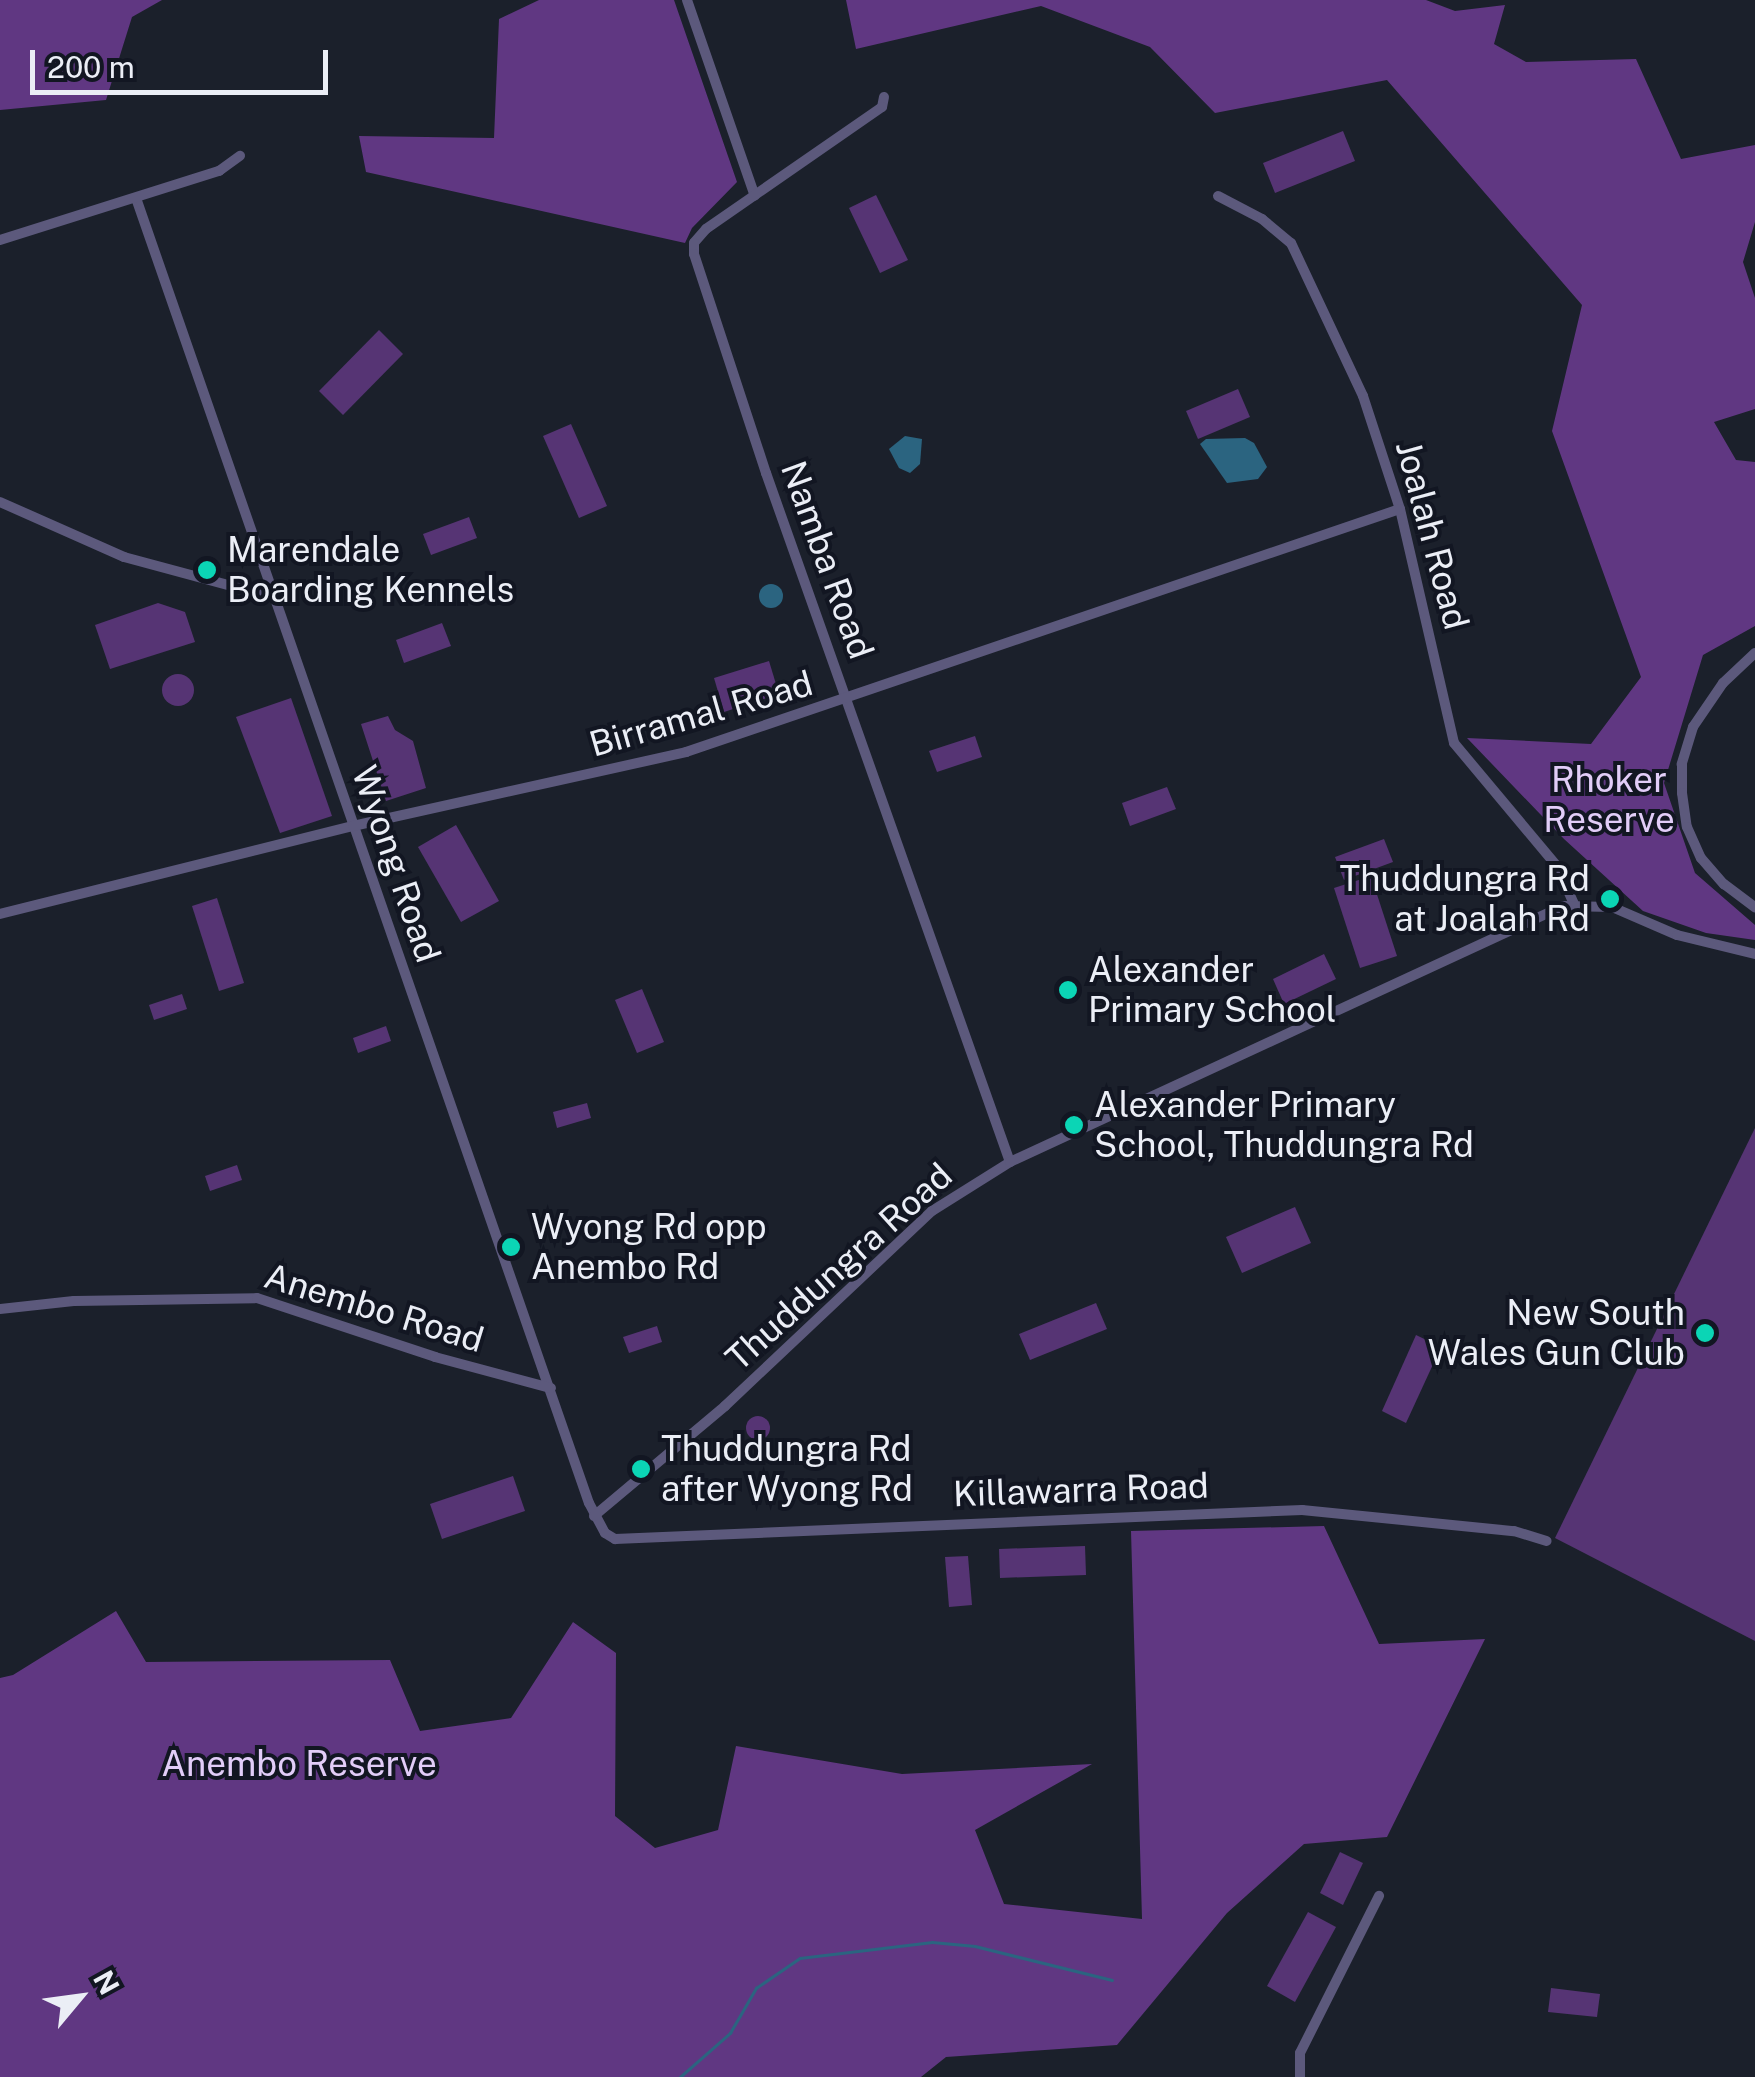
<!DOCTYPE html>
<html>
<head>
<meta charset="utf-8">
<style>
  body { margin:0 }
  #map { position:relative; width:1755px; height:2077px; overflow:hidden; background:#1b202b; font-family:"Public Sans",sans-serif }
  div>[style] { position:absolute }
  .green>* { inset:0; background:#563474 }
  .round { border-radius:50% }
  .forest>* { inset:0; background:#603782 }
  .water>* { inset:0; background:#2b6480 }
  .stream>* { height:2.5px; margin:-1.25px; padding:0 1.25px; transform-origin:1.25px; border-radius:1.25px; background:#2b6480 }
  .minor>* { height:10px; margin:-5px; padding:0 5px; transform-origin:5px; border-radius:5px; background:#5c597c }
  .dots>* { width:28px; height:28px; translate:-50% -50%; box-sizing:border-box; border:5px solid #121622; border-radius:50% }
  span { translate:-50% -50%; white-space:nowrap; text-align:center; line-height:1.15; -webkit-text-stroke:8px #121622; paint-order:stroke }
  .street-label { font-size:35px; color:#ebeef6 }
  .poi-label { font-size:35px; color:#ebeef6 }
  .left { translate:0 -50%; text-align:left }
  .right { translate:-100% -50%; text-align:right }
  .park-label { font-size:35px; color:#e2cdf8 }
  .north { position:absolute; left:30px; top:1947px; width:100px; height:100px; -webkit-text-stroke:8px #121622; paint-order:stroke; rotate:61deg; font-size:28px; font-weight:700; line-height:40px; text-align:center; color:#ebeef6 }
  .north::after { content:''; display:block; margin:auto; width:35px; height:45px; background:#ebeef6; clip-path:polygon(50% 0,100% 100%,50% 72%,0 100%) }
  .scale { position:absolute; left:30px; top:50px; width:298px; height:45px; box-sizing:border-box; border:5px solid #ebeef6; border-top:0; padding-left:12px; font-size:30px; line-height:35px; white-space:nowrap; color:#ebeef6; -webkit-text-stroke:8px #121622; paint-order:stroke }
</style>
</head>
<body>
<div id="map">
  <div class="green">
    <i style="clip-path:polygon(1343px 131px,1355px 161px,1275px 193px,1263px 163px)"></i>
    <i style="clip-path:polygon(876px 195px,908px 260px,880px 273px,849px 208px)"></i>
    <i style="clip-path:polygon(379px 330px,403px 354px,343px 415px,319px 391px)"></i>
    <i style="clip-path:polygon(1238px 389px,1250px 417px,1198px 439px,1186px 411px)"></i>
    <i style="clip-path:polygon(571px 424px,607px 506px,579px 518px,543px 436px)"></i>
    <i style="clip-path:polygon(469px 517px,477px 538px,431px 555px,423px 534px)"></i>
    <i style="clip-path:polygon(158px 603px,185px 612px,195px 642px,110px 669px,95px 625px)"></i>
    <i style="clip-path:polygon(442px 623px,451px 646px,404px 663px,396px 640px)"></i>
    <i style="clip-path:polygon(769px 661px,779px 694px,724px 712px,714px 678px)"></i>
    <i class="round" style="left:162px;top:674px;width:32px;height:32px"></i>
    <i style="clip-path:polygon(291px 698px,332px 816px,280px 833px,236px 717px)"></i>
    <i style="clip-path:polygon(388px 716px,395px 730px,413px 741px,426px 788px,386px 801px,361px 724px)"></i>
    <i style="clip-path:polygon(975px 736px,982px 757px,937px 772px,929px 751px)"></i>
    <i style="clip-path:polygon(1167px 787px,1176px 809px,1130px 826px,1122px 803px)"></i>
    <i style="clip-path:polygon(456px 825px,499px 901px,461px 922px,418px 847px)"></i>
    <i style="clip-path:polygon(1384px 839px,1393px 862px,1344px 880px,1335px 857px)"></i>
    <i style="clip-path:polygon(1371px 876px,1397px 956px,1360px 968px,1334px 888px)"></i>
    <i style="clip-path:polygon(217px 898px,244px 983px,219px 991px,192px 906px)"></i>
    <i style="clip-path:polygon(1324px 954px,1336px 979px,1284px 1004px,1273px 979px)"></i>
    <i style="clip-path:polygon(642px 989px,664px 1042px,637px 1053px,615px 1000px)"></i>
    <i style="clip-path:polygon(182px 994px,187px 1009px,154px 1020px,149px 1005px)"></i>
    <i style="clip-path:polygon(386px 1026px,391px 1041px,358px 1053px,353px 1038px)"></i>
    <i style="clip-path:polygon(587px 1103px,591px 1118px,557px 1128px,553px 1112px)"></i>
    <i style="clip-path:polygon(1755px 1128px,1755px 1641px,1555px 1538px)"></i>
    <i style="clip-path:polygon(237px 1165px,242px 1180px,210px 1191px,205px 1176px)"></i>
    <i style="clip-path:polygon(1295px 1207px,1311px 1243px,1242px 1273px,1226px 1237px)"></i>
    <i style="clip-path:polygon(1096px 1303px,1107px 1329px,1030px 1360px,1019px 1334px)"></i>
    <i style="clip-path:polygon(657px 1326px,662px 1342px,629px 1353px,623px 1337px)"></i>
    <i style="clip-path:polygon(1416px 1335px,1441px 1347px,1406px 1423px,1382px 1411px)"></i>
    <i class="round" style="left:746px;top:1416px;width:24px;height:24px"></i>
    <i style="clip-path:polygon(513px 1476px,525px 1511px,442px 1539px,430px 1504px)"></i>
    <i style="clip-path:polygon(1085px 1546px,1086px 1575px,1000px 1578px,999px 1549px)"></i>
    <i style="clip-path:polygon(968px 1556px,972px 1605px,949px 1607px,945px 1557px)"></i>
    <i style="clip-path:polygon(1340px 1852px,1363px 1863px,1343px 1905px,1320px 1893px)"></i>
    <i style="clip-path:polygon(1308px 1912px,1336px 1927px,1295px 2002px,1267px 1986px)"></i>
    <i style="clip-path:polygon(1551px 1988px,1600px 1994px,1597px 2017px,1548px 2012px)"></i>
  </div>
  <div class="forest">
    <i style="clip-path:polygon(0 0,162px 0,132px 17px,106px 100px,0 110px)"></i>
    <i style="clip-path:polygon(539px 0,674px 0,737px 182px,692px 228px,685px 243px,366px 172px,359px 136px,494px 138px,499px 19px)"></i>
    <i style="clip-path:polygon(846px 0,1426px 0,1455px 11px,1505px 5px,1494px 44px,1526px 62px,1636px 59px,1681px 159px,1755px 145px,1755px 222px,1743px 262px,1755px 298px,1755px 409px,1714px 422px,1736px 460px,1755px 462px,1755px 626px,1703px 655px,1664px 783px,1695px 873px,1755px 925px,1755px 940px,1706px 933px,1643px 911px,1564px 839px,1467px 738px,1591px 744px,1641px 677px,1552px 431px,1582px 305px,1387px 80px,1215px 113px,1150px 47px,1041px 6px,856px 49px)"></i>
    <i style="clip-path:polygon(1324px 1526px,1379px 1644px,1485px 1639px,1387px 1837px,1304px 1844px,1227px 1913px,1117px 2045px,946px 2057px,921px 2077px,0 2077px,0 1678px,13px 1675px,116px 1611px,146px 1662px,390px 1660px,420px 1731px,511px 1718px,573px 1622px,616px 1653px,615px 1816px,655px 1848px,718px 1830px,736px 1746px,902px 1774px,1092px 1764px,975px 1830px,1004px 1904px,1142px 1919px,1131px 1531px)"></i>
  </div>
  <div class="water">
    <i style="clip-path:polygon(905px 436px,922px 439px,920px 464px,910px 473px,899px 468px,889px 449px)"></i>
    <i style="clip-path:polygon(1245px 438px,1254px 443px,1267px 467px,1258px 479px,1227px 483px,1200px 444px,1206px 439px)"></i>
    <i class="round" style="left:759px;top:584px;width:24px;height:24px"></i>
  </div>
  <div class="stream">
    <i style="left:680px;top:2077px;width:67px;rotate:-41.3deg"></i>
    <i style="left:730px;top:2033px;width:52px;rotate:-60deg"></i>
    <i style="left:756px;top:1988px;width:53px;rotate:-34.3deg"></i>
    <i style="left:800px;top:1958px;width:133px;rotate:-6.9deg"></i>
    <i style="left:932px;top:1942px;width:43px;rotate:5.3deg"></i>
    <i style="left:975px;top:1946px;width:141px;rotate:13.9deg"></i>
  </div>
  <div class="minor">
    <i style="left:687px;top:0;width:207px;rotate:70.9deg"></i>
    <i style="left:884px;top:97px;width:10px;rotate:101deg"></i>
    <i style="left:882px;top:107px;width:214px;rotate:145.3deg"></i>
    <i style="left:706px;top:229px;width:18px;rotate:131deg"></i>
    <i style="left:694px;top:243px;width:11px;rotate:90deg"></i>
    <i style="left:694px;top:254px;width:231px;rotate:71.8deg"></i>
    <i style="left:766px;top:473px;width:731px;rotate:70.5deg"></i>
    <i style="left:1218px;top:196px;width:50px;rotate:27.6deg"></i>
    <i style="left:1262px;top:219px;width:38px;rotate:40deg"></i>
    <i style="left:1291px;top:243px;width:169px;rotate:64.8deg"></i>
    <i style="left:1363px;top:396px;width:119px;rotate:71.9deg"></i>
    <i style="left:1400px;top:509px;width:240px;rotate:77deg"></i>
    <i style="left:1454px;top:743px;width:160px;rotate:50.1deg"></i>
    <i style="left:1557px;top:866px;width:42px;rotate:65.9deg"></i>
    <i style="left:136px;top:198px;width:1381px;rotate:70.86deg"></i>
    <i style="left:589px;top:1503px;width:34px;rotate:62deg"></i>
    <i style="left:605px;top:1533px;width:12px;rotate:31deg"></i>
    <i style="left:615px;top:1539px;width:688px;rotate:-2.42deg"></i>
    <i style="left:1302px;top:1510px;width:213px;rotate:5.7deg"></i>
    <i style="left:1514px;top:1531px;width:34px;rotate:17deg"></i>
    <i style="left:0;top:240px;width:230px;rotate:-17.5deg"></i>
    <i style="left:219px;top:171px;width:26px;rotate:-36deg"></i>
    <i style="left:0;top:502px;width:136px;rotate:23.9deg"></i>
    <i style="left:124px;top:557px;width:135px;rotate:15.1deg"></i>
    <i style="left:254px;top:592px;width:19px"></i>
    <i style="left:1755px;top:653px;width:44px;rotate:136.8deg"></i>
    <i style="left:1723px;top:683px;width:53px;rotate:124.3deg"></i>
    <i style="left:1693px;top:727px;width:39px;rotate:107deg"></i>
    <i style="left:1682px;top:764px;width:29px;rotate:90deg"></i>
    <i style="left:1682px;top:793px;width:34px;rotate:82deg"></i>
    <i style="left:1687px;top:827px;width:34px;rotate:66deg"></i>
    <i style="left:1701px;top:858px;width:35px;rotate:49deg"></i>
    <i style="left:1724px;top:884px;width:39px;rotate:37deg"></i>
    <i style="left:0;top:914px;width:364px;rotate:-14deg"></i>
    <i style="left:353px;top:826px;width:341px;rotate:-12.5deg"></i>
    <i style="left:686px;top:752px;width:754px;rotate:-18.8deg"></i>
    <i style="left:0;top:1309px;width:74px;rotate:-6.2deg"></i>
    <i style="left:74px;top:1301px;width:183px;rotate:-0.9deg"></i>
    <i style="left:257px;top:1298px;width:188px;rotate:18.3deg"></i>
    <i style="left:435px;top:1357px;width:120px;rotate:15deg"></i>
    <i style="left:594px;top:1516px;width:171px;rotate:-40deg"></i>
    <i style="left:725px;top:1406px;width:284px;rotate:-43.3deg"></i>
    <i style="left:932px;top:1211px;width:92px;rotate:-32.1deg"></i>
    <i style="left:1010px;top:1162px;width:609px;rotate:-24.84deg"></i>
    <i style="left:1563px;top:906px;width:49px;rotate:1.2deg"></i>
    <i style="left:1612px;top:907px;width:71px;rotate:23.3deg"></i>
    <i style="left:1677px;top:935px;width:80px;rotate:13.7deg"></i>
    <i style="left:1300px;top:2077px;width:24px;rotate:-90deg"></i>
    <i style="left:1300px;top:2053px;width:176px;rotate:-63.3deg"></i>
  </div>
  <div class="dots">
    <i style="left:207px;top:570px;background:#0bd5b5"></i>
    <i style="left:1610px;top:899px;background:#0bd5b5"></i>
    <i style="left:1068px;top:990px;background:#0bd5b5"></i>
    <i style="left:1074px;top:1125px;background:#0bd5b5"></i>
    <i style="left:511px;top:1247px;background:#0bd5b5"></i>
    <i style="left:1705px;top:1333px;background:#0bd5b5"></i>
    <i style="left:641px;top:1469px;background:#0bd5b5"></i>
  </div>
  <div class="street-label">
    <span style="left:1432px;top:535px;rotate:75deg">Joalah Road</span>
    <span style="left:827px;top:560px;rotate:70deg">Namba Road</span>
    <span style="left:701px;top:714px;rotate:-16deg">Birramal Road</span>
    <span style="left:396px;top:864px;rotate:71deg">Wyong Road</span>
    <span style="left:839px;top:1267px;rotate:-42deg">Thuddungra Road</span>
    <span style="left:374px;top:1308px;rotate:17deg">Anembo Road</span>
    <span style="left:1081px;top:1490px;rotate:-2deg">Killawarra Road</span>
  </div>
  <div class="poi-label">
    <span class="left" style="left:227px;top:570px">Marendale<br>Boarding Kennels</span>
    <span class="right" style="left:1590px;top:899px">Thuddungra Rd<br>at Joalah Rd</span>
    <span class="left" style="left:1088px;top:990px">Alexander<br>Primary School</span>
    <span class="left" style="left:1094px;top:1125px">Alexander Primary<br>School, Thuddungra Rd</span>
    <span class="left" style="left:531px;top:1247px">Wyong Rd opp<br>Anembo Rd</span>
    <span class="right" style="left:1685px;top:1333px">New South<br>Wales Gun Club</span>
    <span class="left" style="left:661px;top:1469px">Thuddungra Rd<br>after Wyong Rd</span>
  </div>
  <div class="park-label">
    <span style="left:1609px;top:800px">Rhoker<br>Reserve</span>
    <span style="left:299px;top:1764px">Anembo Reserve</span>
  </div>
  <div class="north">N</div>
  <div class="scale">200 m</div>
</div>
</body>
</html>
